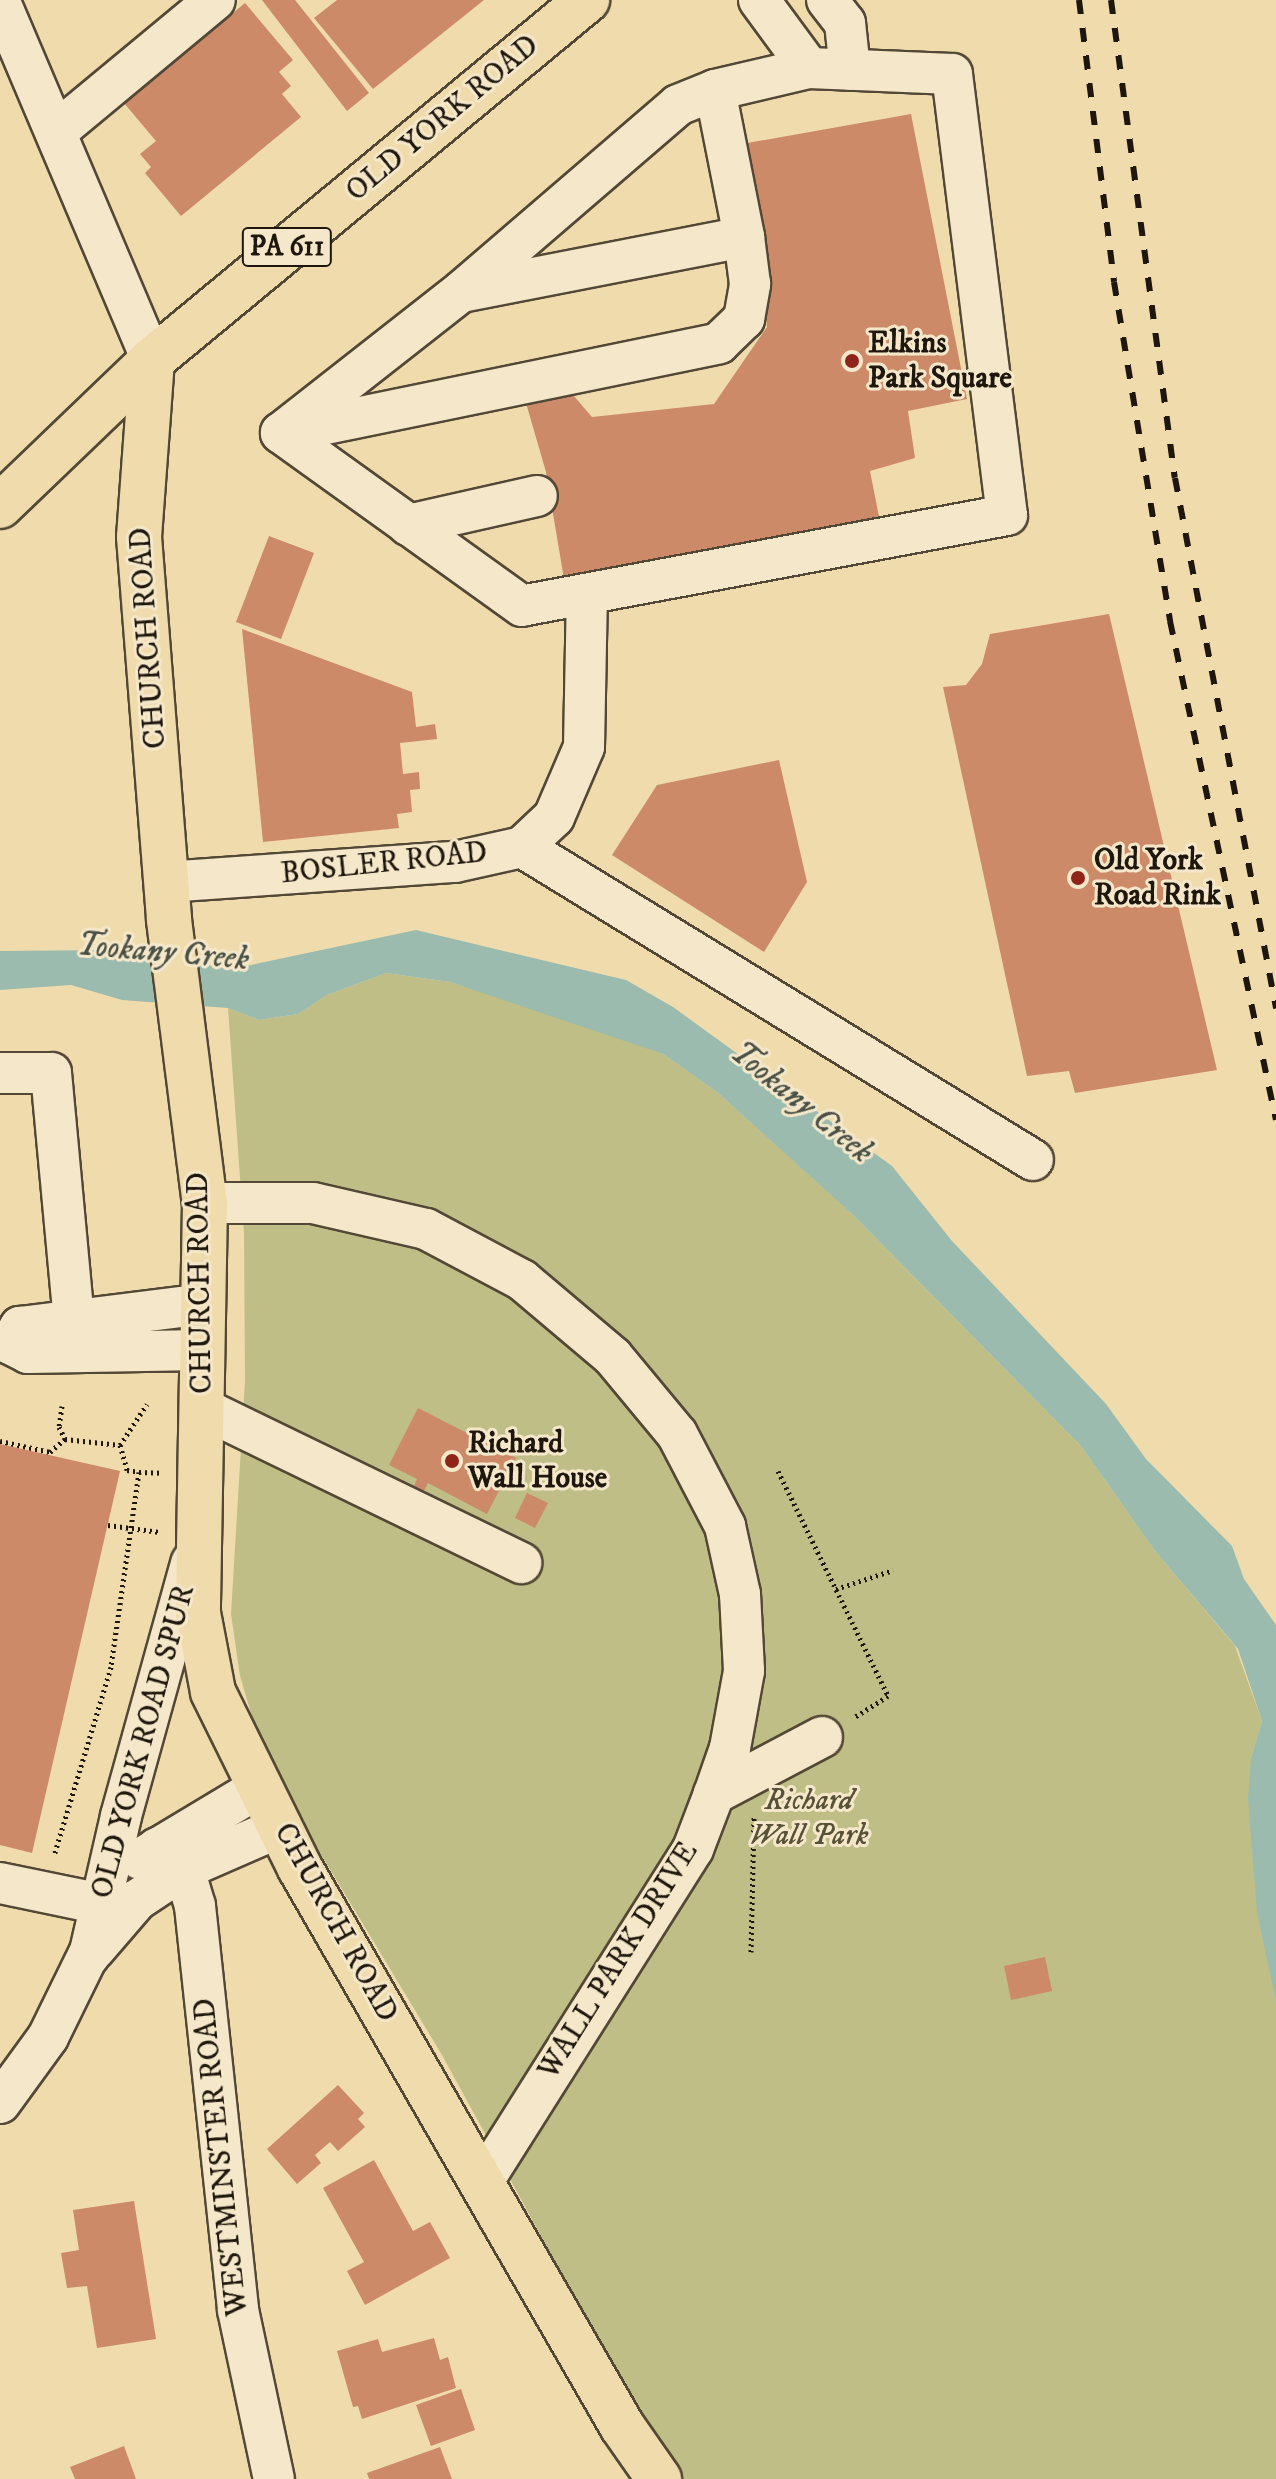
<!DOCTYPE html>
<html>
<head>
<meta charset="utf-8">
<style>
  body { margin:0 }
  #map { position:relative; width:1276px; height:2479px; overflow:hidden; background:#f0dbad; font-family:"IM FELL DW Pica",serif }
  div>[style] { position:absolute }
  .green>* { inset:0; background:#bebe86 }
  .water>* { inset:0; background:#9abbad }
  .building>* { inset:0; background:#cc8a68 }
  .path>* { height:5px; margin-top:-2.5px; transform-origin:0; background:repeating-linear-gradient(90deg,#1f170d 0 2px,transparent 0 6px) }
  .roads { filter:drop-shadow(2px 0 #534835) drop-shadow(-2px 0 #534835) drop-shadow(0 2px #534835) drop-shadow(0 -2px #534835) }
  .minor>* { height:40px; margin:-20px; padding:0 20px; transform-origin:20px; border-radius:20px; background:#f5e8ca }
  .major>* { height:44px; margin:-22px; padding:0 22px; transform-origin:22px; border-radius:22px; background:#f0dbad }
  .highway>* { height:44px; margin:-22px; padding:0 22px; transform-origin:22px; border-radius:22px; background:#f0dbad }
  .rail>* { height:6px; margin-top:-3px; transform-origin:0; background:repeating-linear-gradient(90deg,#1f170d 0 14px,transparent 0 28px) }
  .path-bridge>* { height:5px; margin-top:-2.5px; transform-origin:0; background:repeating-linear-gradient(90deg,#1f170d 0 2px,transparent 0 6px) }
  .dots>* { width:22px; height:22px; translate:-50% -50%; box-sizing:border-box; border:4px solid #f5e8ca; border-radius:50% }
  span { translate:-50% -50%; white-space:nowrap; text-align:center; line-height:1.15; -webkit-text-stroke:6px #f5e8ca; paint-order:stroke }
  .shield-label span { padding:2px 6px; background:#f5e8ca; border:2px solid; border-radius:6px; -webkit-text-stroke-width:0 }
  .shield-label { font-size:28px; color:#1f170d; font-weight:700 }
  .street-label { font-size:30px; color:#1f170d }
  .poi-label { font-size:30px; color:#1f170d; font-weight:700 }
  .left { translate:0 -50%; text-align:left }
  .park-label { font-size:30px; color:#575137; font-style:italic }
  .water-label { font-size:32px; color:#4a5045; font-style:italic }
</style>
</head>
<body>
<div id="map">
  <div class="green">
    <i style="clip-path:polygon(386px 973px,450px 982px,585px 1025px,663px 1054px,717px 1092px,847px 1209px,1081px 1446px,1155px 1551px,1235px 1646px,1262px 1721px,1251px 1758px,1276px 1997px,1276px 2479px,684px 2479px,603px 2349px,442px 2055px,290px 1803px,257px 1733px,240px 1676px,231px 1614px,245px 1381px,244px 1234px,228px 1008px,259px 1020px,298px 1014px,327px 995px)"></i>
  </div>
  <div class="water">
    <i style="clip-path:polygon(416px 930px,626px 980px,673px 1007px,892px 1166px,952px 1241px,1106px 1404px,1146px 1459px,1232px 1546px,1244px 1579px,1276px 1625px,1276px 2002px,1257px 1912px,1248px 1799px,1251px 1758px,1262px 1721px,1238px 1649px,1155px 1551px,1081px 1446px,851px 1213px,717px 1092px,663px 1054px,450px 982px,386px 973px,327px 995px,298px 1014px,259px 1020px,228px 1008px,122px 1000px,71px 985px,0 990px,0 951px,113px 950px,232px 969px)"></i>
  </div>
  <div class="building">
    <i style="clip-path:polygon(262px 0,295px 0,369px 93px,347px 111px)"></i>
    <i style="clip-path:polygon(337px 0,484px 0,373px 89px,314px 18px)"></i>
    <i style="clip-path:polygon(245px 3px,293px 60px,279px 72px,291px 86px,282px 94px,301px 117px,181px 216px,145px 173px,151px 167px,140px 154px,156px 141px,124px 103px)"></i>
    <i style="clip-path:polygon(911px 114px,967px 399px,908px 411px,915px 458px,870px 471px,881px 527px,564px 579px,546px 472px,526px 403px,573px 395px,592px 417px,714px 404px,767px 327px,756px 234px,736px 145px)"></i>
    <i style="clip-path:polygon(269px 536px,314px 553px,281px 639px,236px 622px)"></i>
    <i style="clip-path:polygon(1109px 614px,1217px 1070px,1075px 1093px,1069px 1071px,1027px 1076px,943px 687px,966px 685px,982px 664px,990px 634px)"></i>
    <i style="clip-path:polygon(242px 629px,412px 692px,416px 727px,435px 724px,437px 739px,400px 743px,403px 774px,419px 772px,420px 789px,410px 790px,412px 812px,397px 814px,399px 828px,263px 842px)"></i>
    <i style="clip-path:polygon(779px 760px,807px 882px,764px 952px,612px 855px,657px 785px)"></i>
    <i style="clip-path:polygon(418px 1408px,516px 1458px,487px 1514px,428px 1483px,424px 1491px,414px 1486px,417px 1479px,389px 1465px)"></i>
    <i style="clip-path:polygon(0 1444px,120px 1471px,32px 1853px,0 1845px)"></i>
    <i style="clip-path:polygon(527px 1493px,548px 1503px,535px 1528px,515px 1518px)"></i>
    <i style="clip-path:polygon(1045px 1957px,1052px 1991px,1011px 2000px,1004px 1966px)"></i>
    <i style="clip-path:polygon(338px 2085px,364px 2113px,358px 2119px,365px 2127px,338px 2151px,330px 2142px,315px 2155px,321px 2163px,297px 2184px,267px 2149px)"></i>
    <i style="clip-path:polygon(374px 2160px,413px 2231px,430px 2222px,450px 2258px,365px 2305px,347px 2271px,364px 2262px,323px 2188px)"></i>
    <i style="clip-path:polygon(134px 2201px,156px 2339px,97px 2348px,87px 2286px,67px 2288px,61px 2253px,79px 2250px,73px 2210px)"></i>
    <i style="clip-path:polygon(434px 2338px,440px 2360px,448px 2357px,456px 2388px,362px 2419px,358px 2406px,353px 2407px,337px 2351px,378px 2339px,382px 2352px)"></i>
    <i style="clip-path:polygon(461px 2389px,475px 2430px,431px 2446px,416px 2405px)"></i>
    <i style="clip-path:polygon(124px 2446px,136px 2479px,75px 2479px,70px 2467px)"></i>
    <i style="clip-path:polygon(440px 2447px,452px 2479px,369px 2479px,367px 2473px)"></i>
  </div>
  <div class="path">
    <i style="left:62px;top:1406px;width:21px;rotate:98deg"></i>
    <i style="left:59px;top:1427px;width:13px;rotate:63deg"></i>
    <i style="left:0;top:1441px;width:51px;rotate:12.4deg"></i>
    <i style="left:50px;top:1452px;width:20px;rotate:-41deg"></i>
    <i style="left:65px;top:1439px;width:55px;rotate:6.2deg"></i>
    <i style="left:120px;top:1445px;width:26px;rotate:74deg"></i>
    <i style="left:127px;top:1470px;width:12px;rotate:9deg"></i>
    <i style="left:139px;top:1472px;width:197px;rotate:98.2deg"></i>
    <i style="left:111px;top:1667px;width:197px;rotate:106.8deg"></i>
    <i style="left:120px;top:1445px;width:49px;rotate:-56.6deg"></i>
    <i style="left:778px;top:1471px;width:250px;rotate:63.9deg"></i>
    <i style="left:888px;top:1696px;width:41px;rotate:147.8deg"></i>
    <i style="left:139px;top:1472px;width:23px;rotate:2deg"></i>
    <i style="left:836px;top:1589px;width:60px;rotate:-18.4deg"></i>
    <i style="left:751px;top:1952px;width:136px;rotate:-88.7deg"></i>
  </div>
  <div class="roads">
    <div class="minor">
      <i style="left:759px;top:0;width:84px;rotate:53.7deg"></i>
      <i style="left:827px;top:0;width:29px;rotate:52deg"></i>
      <i style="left:845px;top:23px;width:47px;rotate:83.9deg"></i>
      <i style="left:0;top:2px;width:389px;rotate:67deg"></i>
      <i style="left:809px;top:68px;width:143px;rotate:2.4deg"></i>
      <i style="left:952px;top:74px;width:444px;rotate:82.9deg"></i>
      <i style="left:1007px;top:515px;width:493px;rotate:169.4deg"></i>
      <i style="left:522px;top:606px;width:297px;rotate:-144.3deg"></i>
      <i style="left:281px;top:433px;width:230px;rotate:-38.1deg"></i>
      <i style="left:462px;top:291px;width:285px;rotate:-40.7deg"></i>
      <i style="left:678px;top:105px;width:40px;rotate:-22deg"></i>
      <i style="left:715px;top:90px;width:97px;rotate:-13.2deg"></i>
      <i style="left:715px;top:90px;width:150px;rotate:78.8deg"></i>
      <i style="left:57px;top:131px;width:205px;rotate:-39.7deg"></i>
      <i style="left:292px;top:431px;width:436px;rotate:-11.6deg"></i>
      <i style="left:719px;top:343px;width:35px;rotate:-44deg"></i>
      <i style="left:744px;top:319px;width:36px;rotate:-80deg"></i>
      <i style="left:750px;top:284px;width:47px;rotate:-97.3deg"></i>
      <i style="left:744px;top:237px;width:283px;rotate:169deg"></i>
      <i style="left:408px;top:525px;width:132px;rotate:-12.7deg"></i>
      <i style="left:522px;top:847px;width:599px;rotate:31.49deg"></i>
      <i style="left:166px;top:882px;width:290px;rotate:-4deg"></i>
      <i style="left:455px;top:862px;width:69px;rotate:-12.6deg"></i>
      <i style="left:522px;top:847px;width:44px;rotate:-43.2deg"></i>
      <i style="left:554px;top:817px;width:76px;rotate:-66.8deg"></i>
      <i style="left:584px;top:747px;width:151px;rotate:-88.9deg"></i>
      <i style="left:0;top:1073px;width:51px"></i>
      <i style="left:51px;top:1073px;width:248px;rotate:84.7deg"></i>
      <i style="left:205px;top:1203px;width:108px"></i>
      <i style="left:313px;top:1203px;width:116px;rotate:13deg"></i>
      <i style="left:426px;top:1229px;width:109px;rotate:28deg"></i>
      <i style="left:522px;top:1280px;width:119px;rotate:40.2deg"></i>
      <i style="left:613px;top:1357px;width:100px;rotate:50.3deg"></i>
      <i style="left:677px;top:1434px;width:104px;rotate:62.4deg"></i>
      <i style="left:725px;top:1526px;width:70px;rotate:77.6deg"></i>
      <i style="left:740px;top:1594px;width:77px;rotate:87deg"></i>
      <i style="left:744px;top:1671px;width:78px;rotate:100.3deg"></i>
      <i style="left:730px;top:1748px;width:49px;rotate:109.2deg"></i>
      <i style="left:714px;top:1794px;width:59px;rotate:110.9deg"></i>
      <i style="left:693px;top:1849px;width:391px;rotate:122.3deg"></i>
      <i style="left:203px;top:1350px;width:175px;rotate:179deg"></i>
      <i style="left:28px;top:1353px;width:20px;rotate:-153deg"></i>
      <i style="left:10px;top:1344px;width:20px;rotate:-60deg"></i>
      <i style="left:20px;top:1327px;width:185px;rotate:-7.1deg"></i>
      <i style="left:202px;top:1408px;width:355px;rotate:25.9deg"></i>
      <i style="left:714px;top:1794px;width:122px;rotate:-27.8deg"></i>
      <i style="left:157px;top:1848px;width:26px;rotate:25deg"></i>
      <i style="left:181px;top:1859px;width:49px;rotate:73.4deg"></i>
      <i style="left:195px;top:1906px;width:406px;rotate:83.9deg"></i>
      <i style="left:238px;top:2310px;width:173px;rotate:78deg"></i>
      <i style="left:140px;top:1859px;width:140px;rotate:-31deg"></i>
      <i style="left:0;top:1883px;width:103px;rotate:11.7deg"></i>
      <i style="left:94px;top:1950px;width:66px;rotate:-49.3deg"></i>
      <i style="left:137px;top:1900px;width:56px;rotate:-33.4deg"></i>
      <i style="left:184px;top:1869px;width:105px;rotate:-23.6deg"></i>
      <i style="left:89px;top:1956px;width:144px;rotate:-77.1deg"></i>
      <i style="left:121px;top:1816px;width:263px;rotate:-74.5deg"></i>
      <i style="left:0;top:2103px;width:82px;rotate:-54deg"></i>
      <i style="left:48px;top:2037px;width:118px;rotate:-63.9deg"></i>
    </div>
    <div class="major">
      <i style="left:152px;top:360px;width:177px;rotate:94.2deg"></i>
      <i style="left:139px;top:537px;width:384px;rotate:85.5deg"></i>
      <i style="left:169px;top:920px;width:285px;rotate:82.8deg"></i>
      <i style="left:205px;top:1203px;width:410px;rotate:91deg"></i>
      <i style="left:198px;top:1613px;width:80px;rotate:79.2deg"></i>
      <i style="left:213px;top:1692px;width:196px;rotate:63.7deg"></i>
      <i style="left:300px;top:1868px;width:644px;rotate:60.01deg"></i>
      <i style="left:622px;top:2426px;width:65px;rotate:55.1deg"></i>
    </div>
    <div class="highway">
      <i style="left:0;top:506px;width:211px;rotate:-43.8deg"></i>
      <i style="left:152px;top:360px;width:565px;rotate:-39.61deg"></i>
    </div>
  </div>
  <div class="rail">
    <i style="left:1079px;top:0;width:284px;rotate:82.9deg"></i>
    <i style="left:1114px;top:282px;width:344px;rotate:80.6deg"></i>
    <i style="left:1170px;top:621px;width:510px;rotate:78.01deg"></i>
    <i style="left:1111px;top:0;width:482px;rotate:82.4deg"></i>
    <i style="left:1175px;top:478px;width:540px;rotate:79.21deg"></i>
  </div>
  <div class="path-bridge">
    <i style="left:108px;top:1525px;width:52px;rotate:7.7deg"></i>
  </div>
  <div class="dots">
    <i style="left:852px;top:361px;background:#8f2418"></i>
    <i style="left:1078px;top:878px;background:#8f2418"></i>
    <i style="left:452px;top:1461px;background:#8f2418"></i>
  </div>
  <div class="shield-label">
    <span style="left:287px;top:247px">PA 611</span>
  </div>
  <div class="street-label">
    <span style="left:443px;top:119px;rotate:-40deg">OLD YORK ROAD</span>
    <span style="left:149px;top:638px;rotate:-94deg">CHURCH ROAD</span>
    <span style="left:384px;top:864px;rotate:-6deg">BOSLER ROAD</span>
    <span style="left:201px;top:1283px;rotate:-91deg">CHURCH ROAD</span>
    <span style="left:144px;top:1742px;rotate:-75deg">OLD YORK ROAD SPUR</span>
    <span style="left:335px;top:1923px;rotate:61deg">CHURCH ROAD</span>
    <span style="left:619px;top:1961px;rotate:-58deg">WALL PARK DRIVE</span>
    <span style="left:222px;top:2157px;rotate:-96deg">WESTMINSTER ROAD</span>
  </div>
  <div class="poi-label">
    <span class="left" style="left:868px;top:361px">Elkins<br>Park Square</span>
    <span class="left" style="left:1094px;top:878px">Old York<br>Road Rink</span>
    <span class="left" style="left:468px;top:1461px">Richard<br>Wall House</span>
  </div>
  <div class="park-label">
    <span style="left:809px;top:1818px">Richard<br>Wall Park</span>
  </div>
  <div class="water-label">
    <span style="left:163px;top:953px;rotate:5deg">Tookany Creek</span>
    <span style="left:801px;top:1103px;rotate:39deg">Tookany Creek</span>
  </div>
</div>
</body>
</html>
